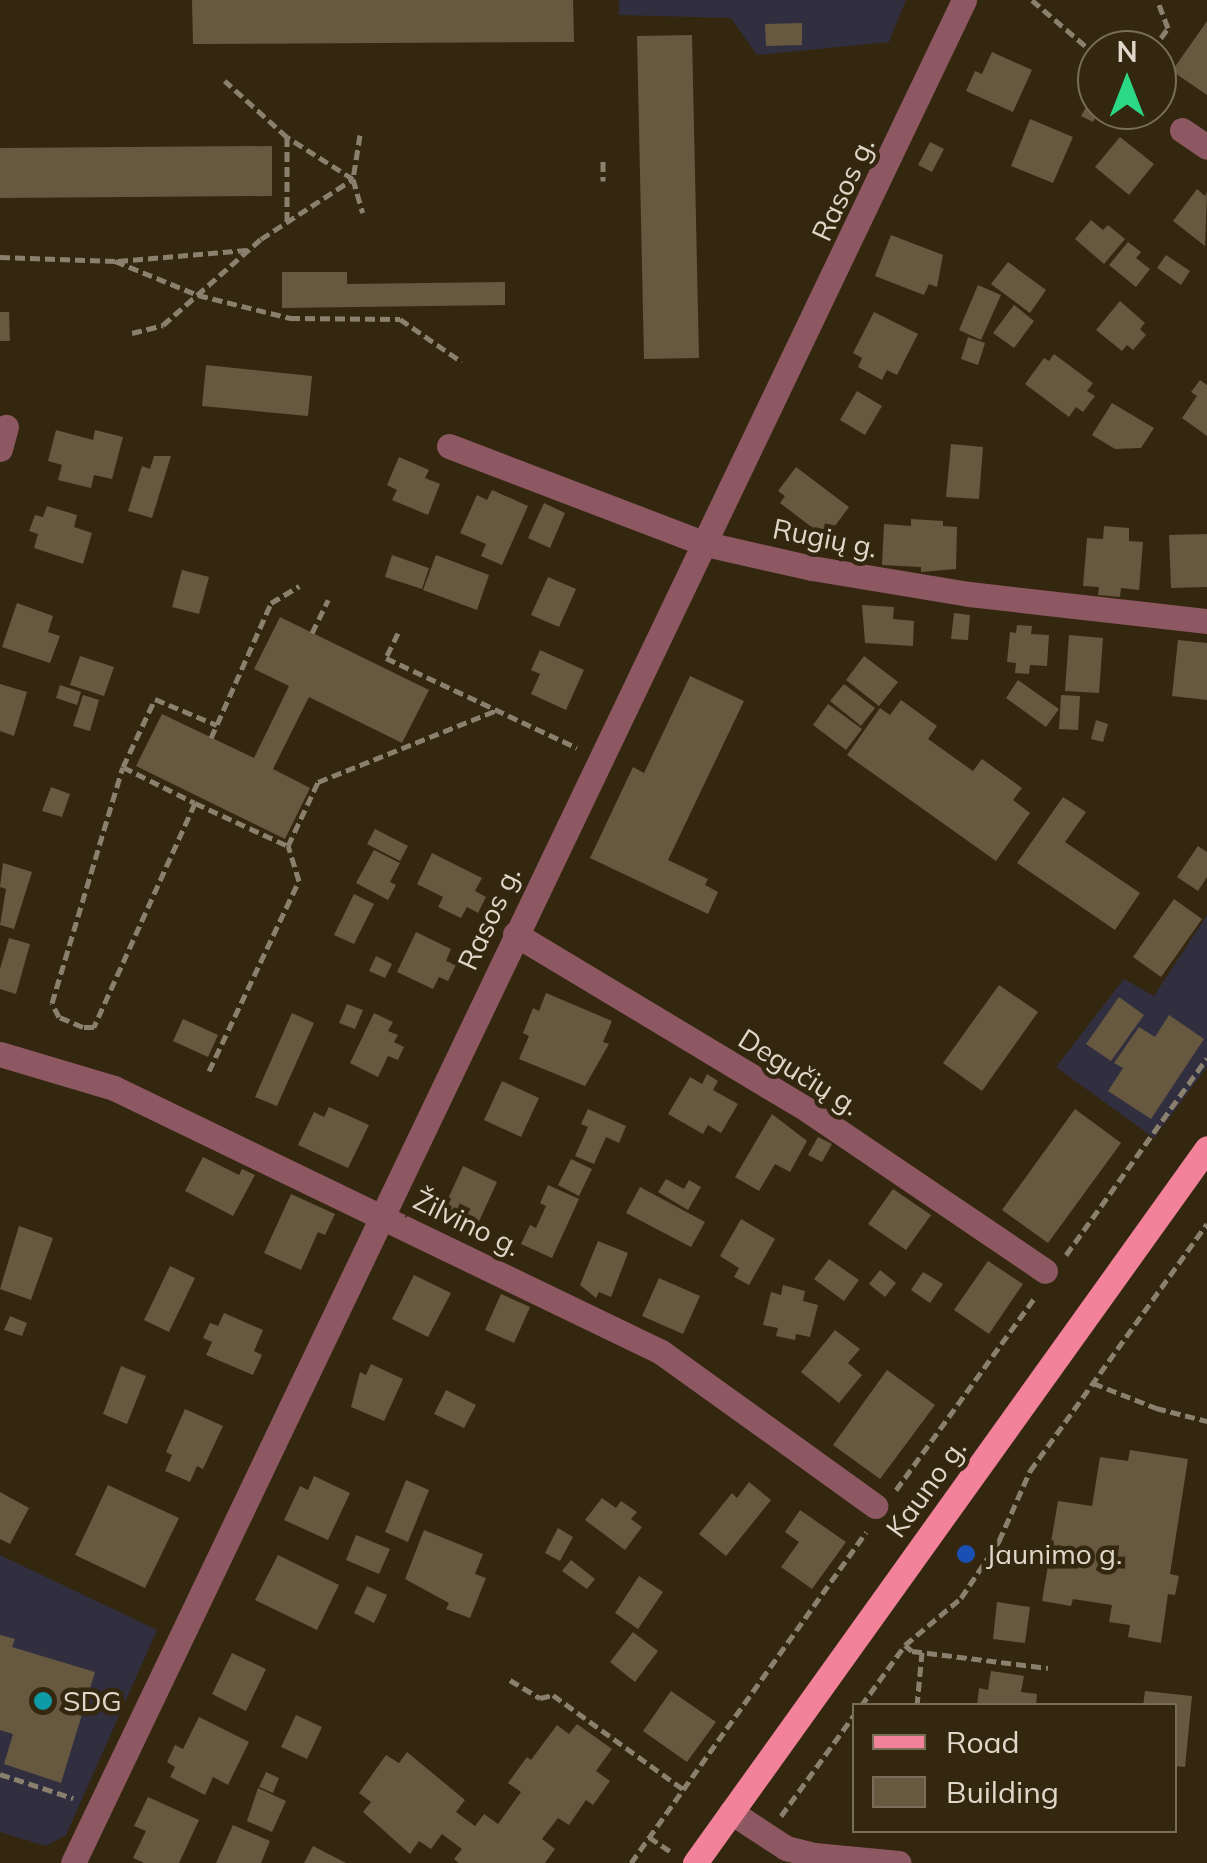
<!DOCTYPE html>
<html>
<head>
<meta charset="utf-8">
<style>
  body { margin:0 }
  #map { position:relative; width:1207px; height:1863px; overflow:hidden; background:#34270f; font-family:Mulish,sans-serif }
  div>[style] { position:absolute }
  .commercial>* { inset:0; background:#312e3f }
  .building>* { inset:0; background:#675940 }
  .path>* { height:5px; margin-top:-2.5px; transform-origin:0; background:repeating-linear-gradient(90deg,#8a806d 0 10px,transparent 0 15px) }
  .minor>* { height:25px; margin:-12.5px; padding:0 12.5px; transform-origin:12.5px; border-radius:12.5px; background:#8e5862 }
  .major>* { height:25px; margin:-12.5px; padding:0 12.5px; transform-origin:12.5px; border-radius:12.5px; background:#f28299 }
  .dots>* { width:28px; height:28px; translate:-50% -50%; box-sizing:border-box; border:5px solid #34270f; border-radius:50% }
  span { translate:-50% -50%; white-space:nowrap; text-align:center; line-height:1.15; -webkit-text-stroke:9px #34270f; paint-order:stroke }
  .street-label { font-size:28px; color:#dfd7c9 }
  .poi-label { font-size:28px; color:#dfd7c9 }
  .left { translate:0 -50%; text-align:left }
  .legend { position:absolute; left:852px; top:1703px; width:325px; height:130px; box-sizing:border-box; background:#34270f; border:2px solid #786d59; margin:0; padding:12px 18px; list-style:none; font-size:30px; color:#dfd7c9 }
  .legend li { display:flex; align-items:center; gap:20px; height:50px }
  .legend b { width:50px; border:2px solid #786d59 }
  .north { position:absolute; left:1077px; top:30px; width:100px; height:100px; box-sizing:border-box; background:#34270f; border:2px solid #786d59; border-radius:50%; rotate:0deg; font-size:28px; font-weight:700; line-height:40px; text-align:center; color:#dfd7c9 }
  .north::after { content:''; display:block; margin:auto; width:35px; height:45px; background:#2ad885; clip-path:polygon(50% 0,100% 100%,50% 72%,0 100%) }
</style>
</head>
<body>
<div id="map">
  <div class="commercial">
    <i style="clip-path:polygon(619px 0,906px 0,889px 42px,757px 55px,731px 18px,619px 15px)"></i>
    <i style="clip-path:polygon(1207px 915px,1207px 1067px,1154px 1138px,1056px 1067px,1124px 979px,1154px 996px)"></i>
    <i style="clip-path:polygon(0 1555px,157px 1630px,66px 1835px,46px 1846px,0 1832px)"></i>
  </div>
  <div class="building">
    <i style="clip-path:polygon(192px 0,573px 0,574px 42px,193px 44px)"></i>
    <i style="clip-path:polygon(1207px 21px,1207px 95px,1172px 71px)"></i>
    <i style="clip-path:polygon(802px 23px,802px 45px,766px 46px,765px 24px)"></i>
    <i style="clip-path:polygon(692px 35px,699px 358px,644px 359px,637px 36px)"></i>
    <i style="clip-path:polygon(992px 52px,1032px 70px,1013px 112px,966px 91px,975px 71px,982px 74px)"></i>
    <i style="clip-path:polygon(1093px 95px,1100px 110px,1093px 122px,1081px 116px)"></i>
    <i style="clip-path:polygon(1030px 119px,1073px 137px,1053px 183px,1011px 166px)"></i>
    <i style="clip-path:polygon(1120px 137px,1154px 164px,1129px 195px,1095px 167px)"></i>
    <i style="clip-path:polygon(930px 142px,944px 149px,932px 172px,918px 165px)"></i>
    <i style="clip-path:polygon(272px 146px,272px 196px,0 198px,0 148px)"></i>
    <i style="clip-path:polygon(1197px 189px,1205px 196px,1207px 192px,1205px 246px,1173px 221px)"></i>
    <i style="clip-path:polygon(1091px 220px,1103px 230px,1108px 225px,1125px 239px,1104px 264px,1075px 239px)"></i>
    <i style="clip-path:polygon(891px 235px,943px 255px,937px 287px,929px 284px,924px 295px,875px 276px)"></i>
    <i style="clip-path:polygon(1128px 242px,1141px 252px,1136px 258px,1150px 269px,1136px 287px,1109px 265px)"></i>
    <i style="clip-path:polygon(1166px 255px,1190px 271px,1181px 285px,1157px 268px)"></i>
    <i style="clip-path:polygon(1008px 262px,1046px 290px,1030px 313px,991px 284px)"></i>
    <i style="clip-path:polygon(282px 272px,347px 272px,347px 284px,505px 282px,505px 305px,282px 308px)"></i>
    <i style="clip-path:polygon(978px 285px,1001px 295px,981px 340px,959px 330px)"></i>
    <i style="clip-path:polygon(1120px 301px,1145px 323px,1140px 329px,1146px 335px,1133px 350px,1127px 345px,1122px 351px,1096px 330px)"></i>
    <i style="clip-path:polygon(1014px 305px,1034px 321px,1014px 348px,993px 333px)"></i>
    <i style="clip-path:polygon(0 312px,9px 312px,10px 341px,0 341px)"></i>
    <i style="clip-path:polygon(874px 312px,918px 334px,897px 375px,887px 370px,882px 380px,858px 367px,862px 358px,853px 353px)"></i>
    <i style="clip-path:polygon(968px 337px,985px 343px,978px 365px,961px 359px)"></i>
    <i style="clip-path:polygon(1054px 354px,1093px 383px,1087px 391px,1095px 396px,1083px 412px,1076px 407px,1069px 417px,1025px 384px,1044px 358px,1049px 361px)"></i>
    <i style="clip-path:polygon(206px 365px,312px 376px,308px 416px,202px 406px)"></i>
    <i style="clip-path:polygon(1200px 380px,1207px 385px,1207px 436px,1182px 418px,1197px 396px,1191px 392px)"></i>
    <i style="clip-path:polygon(857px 391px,882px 406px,865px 435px,840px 420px)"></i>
    <i style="clip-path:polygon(1112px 403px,1154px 428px,1141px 448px,1115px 449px,1092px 435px)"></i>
    <i style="clip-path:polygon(56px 430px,93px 440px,95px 430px,123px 437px,112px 479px,94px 475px,91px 488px,58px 480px,62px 465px,48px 461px)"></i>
    <i style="clip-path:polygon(951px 444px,983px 447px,979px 499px,946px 497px)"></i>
    <i style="clip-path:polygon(154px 456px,171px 456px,152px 518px,128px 511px,142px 466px,150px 469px)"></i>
    <i style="clip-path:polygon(399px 457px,429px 470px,425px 478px,440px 484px,428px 515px,392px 500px,397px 490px,387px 485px)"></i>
    <i style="clip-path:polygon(796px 467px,849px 507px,826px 538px,780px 503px,785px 496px,778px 491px)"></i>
    <i style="clip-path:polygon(492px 490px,528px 506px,502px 565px,481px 556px,486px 544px,460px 533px,477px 495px,487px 500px)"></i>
    <i style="clip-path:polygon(544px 503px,565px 513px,550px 548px,528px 538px)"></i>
    <i style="clip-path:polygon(47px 506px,77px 515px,74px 527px,92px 533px,83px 564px,34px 548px,38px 534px,29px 531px,35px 515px,43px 517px)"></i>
    <i style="clip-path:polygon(911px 519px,943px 521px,943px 526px,957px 527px,956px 569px,921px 572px,921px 567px,882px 565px,884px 524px,911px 526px)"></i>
    <i style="clip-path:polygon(1104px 526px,1129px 528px,1129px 541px,1143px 542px,1139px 590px,1121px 588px,1120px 597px,1098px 595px,1099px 587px,1083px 586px,1087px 538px,1103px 539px)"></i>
    <i style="clip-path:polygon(1207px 534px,1207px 587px,1171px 588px,1169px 535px)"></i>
    <i style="clip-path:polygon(392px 555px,429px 568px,422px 589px,385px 577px)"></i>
    <i style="clip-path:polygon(436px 555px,489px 575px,477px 610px,423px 590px)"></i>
    <i style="clip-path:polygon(182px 570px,209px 577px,199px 614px,172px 607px)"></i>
    <i style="clip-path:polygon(548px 577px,576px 589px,559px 627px,531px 615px)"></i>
    <i style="clip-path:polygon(17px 603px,53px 616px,48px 632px,60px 636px,50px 663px,2px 647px)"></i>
    <i style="clip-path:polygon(862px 605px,894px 607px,893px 619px,914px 621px,913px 646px,865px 643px)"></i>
    <i style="clip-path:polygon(954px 613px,970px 615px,968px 640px,951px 639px)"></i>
    <i style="clip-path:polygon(280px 617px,429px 690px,402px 743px,309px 697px,273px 769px,310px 788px,285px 839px,136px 766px,162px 714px,254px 758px,289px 686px,254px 669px)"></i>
    <i style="clip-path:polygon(1017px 625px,1032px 626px,1031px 634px,1049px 635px,1047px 666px,1030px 665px,1029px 674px,1015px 673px,1016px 663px,1007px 662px,1010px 632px,1016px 633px)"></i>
    <i style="clip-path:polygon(1069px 635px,1103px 638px,1099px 693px,1065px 691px)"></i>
    <i style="clip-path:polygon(1178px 640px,1207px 643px,1207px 700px,1172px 696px)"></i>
    <i style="clip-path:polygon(540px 650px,584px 670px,566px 710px,531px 694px,540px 674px,531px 670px)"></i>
    <i style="clip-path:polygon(80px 656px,114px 667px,104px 696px,70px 685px)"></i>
    <i style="clip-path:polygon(864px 656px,898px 682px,879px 706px,846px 680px)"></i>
    <i style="clip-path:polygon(690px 676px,744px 701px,668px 860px,708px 879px,705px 885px,718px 892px,708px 914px,590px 858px,633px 767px,644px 773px)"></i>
    <i style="clip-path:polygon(1018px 680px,1059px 709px,1046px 727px,1006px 698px)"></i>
    <i style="clip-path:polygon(0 684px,27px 692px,14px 736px,0 731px)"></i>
    <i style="clip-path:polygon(844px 684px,875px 708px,861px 726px,830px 701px)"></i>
    <i style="clip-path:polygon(60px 685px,81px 692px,77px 705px,56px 698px)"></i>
    <i style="clip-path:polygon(83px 695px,99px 700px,90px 731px,73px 726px)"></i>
    <i style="clip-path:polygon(1061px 695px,1080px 696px,1078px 730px,1059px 729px)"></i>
    <i style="clip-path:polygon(901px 700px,937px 726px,928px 739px,973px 771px,982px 759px,1022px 788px,1013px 800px,1030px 813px,996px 861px,847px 755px,880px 708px,890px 715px)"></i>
    <i style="clip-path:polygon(828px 704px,862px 729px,846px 750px,813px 725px)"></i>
    <i style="clip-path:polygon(1096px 720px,1108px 724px,1103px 742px,1091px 739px)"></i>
    <i style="clip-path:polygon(51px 787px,70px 794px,62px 817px,42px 811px)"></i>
    <i style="clip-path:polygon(1063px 797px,1086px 812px,1065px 842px,1140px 893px,1115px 930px,1017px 863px)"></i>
    <i style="clip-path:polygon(375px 829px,408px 846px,400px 861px,367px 844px)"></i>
    <i style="clip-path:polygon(1198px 846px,1207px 852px,1207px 877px,1198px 891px,1177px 877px)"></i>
    <i style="clip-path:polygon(374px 850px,400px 863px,390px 882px,396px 885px,388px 900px,356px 883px)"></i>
    <i style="clip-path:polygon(432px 853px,482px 878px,475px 891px,486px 897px,478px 913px,467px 907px,461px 918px,438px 907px,443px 897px,417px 884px)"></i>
    <i style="clip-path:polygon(3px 863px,32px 872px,14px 929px,0 925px,6px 889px,0 887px)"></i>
    <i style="clip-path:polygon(354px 894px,374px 904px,354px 944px,334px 935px)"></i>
    <i style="clip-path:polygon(1174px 899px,1202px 919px,1161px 977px,1133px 957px)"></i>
    <i style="clip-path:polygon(416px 932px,451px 949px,446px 961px,456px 965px,448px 981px,439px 977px,433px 989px,397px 972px)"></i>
    <i style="clip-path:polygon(9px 938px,30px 944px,16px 994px,0 989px,0 969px)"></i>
    <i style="clip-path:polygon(376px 956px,392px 964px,385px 978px,369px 971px)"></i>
    <i style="clip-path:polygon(999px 985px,1038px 1012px,982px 1091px,943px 1063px)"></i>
    <i style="clip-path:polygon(546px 993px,612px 1021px,603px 1042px,609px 1044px,585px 1086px,519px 1059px,529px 1036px,523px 1033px,533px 1008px,539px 1011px)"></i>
    <i style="clip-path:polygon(1119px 997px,1144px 1015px,1111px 1061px,1086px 1044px)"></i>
    <i style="clip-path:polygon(347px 1004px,363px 1010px,355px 1029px,339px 1023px)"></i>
    <i style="clip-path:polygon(292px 1013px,314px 1023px,277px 1106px,255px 1097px)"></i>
    <i style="clip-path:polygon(374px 1013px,393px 1022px,388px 1031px,398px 1035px,394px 1042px,404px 1047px,398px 1060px,388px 1056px,378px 1077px,350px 1063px)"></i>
    <i style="clip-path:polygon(1169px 1015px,1204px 1039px,1151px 1119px,1108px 1091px,1123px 1068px,1114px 1063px,1139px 1027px,1155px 1037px)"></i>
    <i style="clip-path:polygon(183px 1019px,218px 1035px,208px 1057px,173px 1041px)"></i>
    <i style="clip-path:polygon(707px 1074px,718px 1081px,713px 1090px,738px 1104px,721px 1133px,708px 1125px,703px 1134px,668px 1114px,690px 1077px,702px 1084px)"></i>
    <i style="clip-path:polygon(502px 1081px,539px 1098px,521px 1137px,484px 1120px)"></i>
    <i style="clip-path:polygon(329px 1107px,369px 1125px,348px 1168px,298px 1145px,314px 1112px,324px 1117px)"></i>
    <i style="clip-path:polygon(588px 1109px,626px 1126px,619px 1143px,606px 1137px,594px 1164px,575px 1156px,588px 1127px,581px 1124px)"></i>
    <i style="clip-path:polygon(1075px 1109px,1121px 1143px,1048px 1243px,1002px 1210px)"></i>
    <i style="clip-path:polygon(772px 1114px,807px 1141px,790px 1172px,775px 1164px,759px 1191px,735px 1177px)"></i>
    <i style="clip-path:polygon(818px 1137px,832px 1144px,822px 1162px,808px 1155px)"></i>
    <i style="clip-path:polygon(203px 1157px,239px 1175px,242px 1169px,255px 1175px,233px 1216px,185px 1191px)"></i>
    <i style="clip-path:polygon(571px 1159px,592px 1169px,579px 1196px,558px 1185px)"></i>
    <i style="clip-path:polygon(463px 1166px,497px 1182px,476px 1228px,442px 1212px)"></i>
    <i style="clip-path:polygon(666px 1179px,684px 1189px,689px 1180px,701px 1187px,688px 1210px,658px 1192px)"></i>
    <i style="clip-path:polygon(548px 1185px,579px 1199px,552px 1258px,521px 1244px,530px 1225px,536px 1228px,546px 1206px,540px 1203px)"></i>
    <i style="clip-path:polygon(640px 1187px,705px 1222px,691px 1247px,626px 1213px)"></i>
    <i style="clip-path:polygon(893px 1189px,931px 1215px,906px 1250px,868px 1224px)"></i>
    <i style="clip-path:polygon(291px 1194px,335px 1214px,325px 1235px,318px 1232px,301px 1270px,264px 1253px)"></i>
    <i style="clip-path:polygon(741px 1219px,775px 1239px,749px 1285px,734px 1277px,739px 1268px,720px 1256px)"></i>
    <i style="clip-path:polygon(19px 1226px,53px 1238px,31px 1300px,0 1289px)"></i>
    <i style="clip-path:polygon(598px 1241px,628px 1253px,611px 1297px,599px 1292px,596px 1298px,580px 1285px)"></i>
    <i style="clip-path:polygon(829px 1259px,859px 1280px,844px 1301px,814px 1279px)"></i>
    <i style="clip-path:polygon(988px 1261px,1023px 1284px,989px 1334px,954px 1310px)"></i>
    <i style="clip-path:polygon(170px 1266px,195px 1278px,169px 1332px,144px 1320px)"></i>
    <i style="clip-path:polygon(880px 1270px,896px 1283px,885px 1297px,869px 1284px)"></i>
    <i style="clip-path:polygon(923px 1272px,943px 1284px,930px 1303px,911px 1290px)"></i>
    <i style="clip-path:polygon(414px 1275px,451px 1293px,428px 1337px,392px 1319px)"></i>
    <i style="clip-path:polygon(659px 1278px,700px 1296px,683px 1334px,642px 1316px)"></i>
    <i style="clip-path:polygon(783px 1285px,805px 1291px,803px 1301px,818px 1305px,810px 1337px,796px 1334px,795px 1340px,776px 1336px,778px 1328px,763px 1325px,771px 1292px,781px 1295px)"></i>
    <i style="clip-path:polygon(501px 1294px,530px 1307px,514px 1343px,485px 1330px)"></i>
    <i style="clip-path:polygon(224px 1313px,263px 1330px,254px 1351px,262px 1355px,253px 1375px,206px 1355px,212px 1342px,203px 1338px,210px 1323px,218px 1326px)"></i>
    <i style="clip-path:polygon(10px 1316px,27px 1323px,22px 1336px,4px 1330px)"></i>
    <i style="clip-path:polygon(835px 1330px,860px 1349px,848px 1363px,862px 1375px,839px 1403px,801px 1372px)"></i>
    <i style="clip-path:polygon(371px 1364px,403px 1379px,384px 1421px,351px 1407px,360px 1372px,366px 1375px)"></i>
    <i style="clip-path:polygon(121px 1366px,146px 1376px,127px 1424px,103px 1414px)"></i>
    <i style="clip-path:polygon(887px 1370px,935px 1405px,880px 1479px,833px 1445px)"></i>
    <i style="clip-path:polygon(446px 1390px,476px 1405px,464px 1428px,434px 1414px)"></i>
    <i style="clip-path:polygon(185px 1409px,223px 1426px,203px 1469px,197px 1466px,190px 1482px,165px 1471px,172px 1455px,166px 1452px)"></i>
    <i style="clip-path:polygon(1130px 1450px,1188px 1459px,1170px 1574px,1179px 1576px,1175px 1595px,1168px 1594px,1161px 1643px,1128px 1637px,1130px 1625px,1109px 1622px,1112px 1605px,1073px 1599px,1071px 1606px,1042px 1601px,1048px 1565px,1041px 1564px,1045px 1541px,1051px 1542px,1058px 1501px,1092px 1506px,1100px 1457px,1128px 1461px)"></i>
    <i style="clip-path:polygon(314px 1476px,350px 1493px,328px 1540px,284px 1520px,300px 1486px,308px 1490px)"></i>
    <i style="clip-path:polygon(406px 1480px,429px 1490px,408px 1542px,385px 1532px)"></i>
    <i style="clip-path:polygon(749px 1482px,771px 1500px,726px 1556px,699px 1534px,732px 1493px,737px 1498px)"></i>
    <i style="clip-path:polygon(108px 1485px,179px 1518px,145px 1588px,75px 1555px)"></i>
    <i style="clip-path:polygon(0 1492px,29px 1508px,10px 1544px,0 1539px)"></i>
    <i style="clip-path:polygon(602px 1498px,616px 1508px,621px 1501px,637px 1512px,631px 1519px,642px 1527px,625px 1550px,585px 1520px)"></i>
    <i style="clip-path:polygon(800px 1510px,846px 1542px,812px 1589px,781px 1567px,799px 1542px,785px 1532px)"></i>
    <i style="clip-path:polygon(558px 1528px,573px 1537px,560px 1561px,545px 1553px)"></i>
    <i style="clip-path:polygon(424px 1530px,483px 1554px,475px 1574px,486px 1578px,470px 1618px,446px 1609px,449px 1603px,405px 1579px)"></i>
    <i style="clip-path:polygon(356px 1535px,390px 1549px,379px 1574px,346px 1560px)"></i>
    <i style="clip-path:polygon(278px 1555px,339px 1585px,317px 1630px,255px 1600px)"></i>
    <i style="clip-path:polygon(571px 1560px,595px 1579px,587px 1589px,562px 1571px)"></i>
    <i style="clip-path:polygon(639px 1576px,663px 1592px,638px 1629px,615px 1613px)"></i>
    <i style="clip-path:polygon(367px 1586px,387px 1595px,374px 1623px,354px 1613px)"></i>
    <i style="clip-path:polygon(997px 1602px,1030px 1607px,1025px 1643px,993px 1639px)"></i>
    <i style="clip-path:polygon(633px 1632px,658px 1651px,635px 1682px,610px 1662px)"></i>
    <i style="clip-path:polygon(0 1635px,15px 1639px,12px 1647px,95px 1672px,61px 1783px,4px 1764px,13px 1734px,0 1730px)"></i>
    <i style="clip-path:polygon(232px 1653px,266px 1669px,246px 1711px,212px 1694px)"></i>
    <i style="clip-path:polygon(991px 1671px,1024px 1676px,1021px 1692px,1037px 1694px,1036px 1706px,977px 1706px,979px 1688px,988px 1690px)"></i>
    <i style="clip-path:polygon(671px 1691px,716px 1722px,687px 1762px,643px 1731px)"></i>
    <i style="clip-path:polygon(1145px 1691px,1192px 1696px,1185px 1767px,1174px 1766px,1174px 1706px,1143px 1706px)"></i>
    <i style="clip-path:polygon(296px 1715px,322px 1727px,307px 1759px,281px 1747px)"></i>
    <i style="clip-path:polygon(199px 1717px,249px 1742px,228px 1785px,213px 1777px,205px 1795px,170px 1777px,175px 1767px,167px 1762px,175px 1745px,183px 1749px)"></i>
    <i style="clip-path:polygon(577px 1724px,612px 1749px,596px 1771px,610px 1781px,593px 1805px,586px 1800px,569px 1825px,558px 1818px,542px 1839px,555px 1849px,545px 1863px,459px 1863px,454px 1859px,462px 1849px,442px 1834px,431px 1849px,419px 1841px,410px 1854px,363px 1812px,371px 1802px,359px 1793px,386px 1755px,399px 1763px,407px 1752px,465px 1800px,456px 1812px,475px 1826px,484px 1814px,498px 1824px,521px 1792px,508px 1783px,527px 1757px,531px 1760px,557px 1725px,569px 1734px)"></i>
    <i style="clip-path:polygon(266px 1772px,279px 1778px,273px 1793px,259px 1787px)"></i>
    <i style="clip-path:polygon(258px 1788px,286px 1801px,272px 1832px,247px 1821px)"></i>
    <i style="clip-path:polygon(148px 1797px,199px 1820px,179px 1863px,144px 1863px,133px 1858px,146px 1831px,134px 1826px)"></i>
    <i style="clip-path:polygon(233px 1825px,270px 1841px,261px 1863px,216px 1863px)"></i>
    <i style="clip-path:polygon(313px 1846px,346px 1863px,304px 1863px)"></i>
  </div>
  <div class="path">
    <i style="left:1032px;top:0;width:86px;rotate:40.7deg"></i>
    <i style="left:1152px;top:50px;width:27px;rotate:-54deg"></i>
    <i style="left:1168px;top:28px;width:30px;rotate:-111deg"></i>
    <i style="left:360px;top:135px;width:45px;rotate:99deg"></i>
    <i style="left:353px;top:179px;width:35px;rotate:74deg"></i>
    <i style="left:287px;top:137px;width:86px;rotate:90deg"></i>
    <i style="left:603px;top:161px;width:20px;rotate:90deg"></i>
    <i style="left:0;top:257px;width:115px;rotate:2deg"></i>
    <i style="left:115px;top:261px;width:90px;rotate:22.3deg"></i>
    <i style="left:198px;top:295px;width:95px;rotate:14deg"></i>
    <i style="left:290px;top:318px;width:110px;rotate:0.5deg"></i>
    <i style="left:400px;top:319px;width:75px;rotate:34.7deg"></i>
    <i style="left:118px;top:261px;width:129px;rotate:-4.9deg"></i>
    <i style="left:132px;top:333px;width:32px;rotate:-14deg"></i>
    <i style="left:163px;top:325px;width:130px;rotate:-41.3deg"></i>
    <i style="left:261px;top:239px;width:110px;rotate:-33.1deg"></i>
    <i style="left:353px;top:179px;width:78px;rotate:-147.5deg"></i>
    <i style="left:287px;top:137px;width:84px;rotate:-137.9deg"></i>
    <i style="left:312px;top:633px;width:37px;rotate:-64deg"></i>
    <i style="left:398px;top:633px;width:28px;rotate:116deg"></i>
    <i style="left:386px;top:658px;width:211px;rotate:25.2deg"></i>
    <i style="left:211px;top:738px;width:148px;rotate:-66deg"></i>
    <i style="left:271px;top:603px;width:33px;rotate:-31deg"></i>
    <i style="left:123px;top:767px;width:80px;rotate:26.6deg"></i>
    <i style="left:195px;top:803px;width:246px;rotate:114.3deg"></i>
    <i style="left:94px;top:1027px;width:11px;rotate:180deg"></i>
    <i style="left:83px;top:1027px;width:26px;rotate:-157deg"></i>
    <i style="left:59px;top:1017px;width:16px;rotate:-117deg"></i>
    <i style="left:52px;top:1003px;width:246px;rotate:-73.3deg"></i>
    <i style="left:123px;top:767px;width:75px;rotate:-64.8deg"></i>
    <i style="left:155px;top:699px;width:67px;rotate:22.8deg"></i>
    <i style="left:195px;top:803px;width:102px;rotate:24.8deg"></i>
    <i style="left:288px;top:846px;width:71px;rotate:-64.9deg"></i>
    <i style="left:318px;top:782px;width:193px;rotate:-21.9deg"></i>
    <i style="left:209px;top:1071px;width:210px;rotate:-64.7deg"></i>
    <i style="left:299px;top:881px;width:37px;rotate:-107deg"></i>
    <i style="left:1066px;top:1255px;width:242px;rotate:-54.4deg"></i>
    <i style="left:1093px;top:1383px;width:68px;rotate:21.6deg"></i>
    <i style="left:1156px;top:1408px;width:53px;rotate:14.3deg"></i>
    <i style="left:896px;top:1490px;width:239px;rotate:-54.2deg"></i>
    <i style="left:905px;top:1645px;width:9px;rotate:41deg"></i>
    <i style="left:912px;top:1651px;width:137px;rotate:7.1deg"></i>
    <i style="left:510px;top:1680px;width:35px;rotate:31deg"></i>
    <i style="left:540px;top:1698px;width:13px;rotate:-13deg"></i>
    <i style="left:553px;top:1695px;width:160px;rotate:35.9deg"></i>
    <i style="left:861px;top:1706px;width:75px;rotate:-54.2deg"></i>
    <i style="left:905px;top:1645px;width:73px;rotate:-40deg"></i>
    <i style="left:961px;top:1598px;width:69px;rotate:-56.3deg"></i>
    <i style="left:999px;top:1541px;width:77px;rotate:-66.1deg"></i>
    <i style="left:1030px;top:1471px;width:304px;rotate:-54.4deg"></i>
    <i style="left:917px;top:1706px;width:54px;rotate:-84.7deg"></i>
    <i style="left:0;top:1774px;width:77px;rotate:18.2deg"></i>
    <i style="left:781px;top:1816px;width:125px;rotate:-54.1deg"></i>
    <i style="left:649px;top:1837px;width:27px;rotate:34deg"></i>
    <i style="left:631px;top:1863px;width:406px;rotate:-54.6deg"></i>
  </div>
  <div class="minor">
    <i style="left:1182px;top:130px;width:30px;rotate:34deg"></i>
    <i style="left:449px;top:446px;width:275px;rotate:20.9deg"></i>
    <i style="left:706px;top:544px;width:109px;rotate:12.8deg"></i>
    <i style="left:812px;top:568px;width:159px;rotate:9.4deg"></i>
    <i style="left:969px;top:594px;width:240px;rotate:6.5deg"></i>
    <i style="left:0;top:449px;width:23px;rotate:-75deg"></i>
    <i style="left:515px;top:934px;width:343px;rotate:31deg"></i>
    <i style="left:809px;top:1111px;width:285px;rotate:34.1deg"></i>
    <i style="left:0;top:1054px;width:119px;rotate:16.6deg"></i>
    <i style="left:114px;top:1088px;width:607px;rotate:25.76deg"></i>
    <i style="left:661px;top:1352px;width:264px;rotate:35.7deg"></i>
    <i style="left:731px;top:1812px;width:66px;rotate:33.2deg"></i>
    <i style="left:786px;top:1848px;width:29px;rotate:14deg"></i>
    <i style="left:814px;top:1855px;width:85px;rotate:5.4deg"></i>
    <i style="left:73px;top:1863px;width:2065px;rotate:-64.44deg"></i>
  </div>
  <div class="major">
    <i style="left:695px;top:1863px;width:879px;rotate:-54.39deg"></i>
  </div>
  <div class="dots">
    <i style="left:966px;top:1554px;background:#1a4fb4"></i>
    <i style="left:43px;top:1701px;background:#0f9aa8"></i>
  </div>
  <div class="street-label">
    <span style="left:843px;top:189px;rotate:-65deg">Rasos g.</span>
    <span style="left:825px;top:538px;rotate:11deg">Rugių g.</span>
    <span style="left:489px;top:918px;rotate:-65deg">Rasos g.</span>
    <span style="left:799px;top:1072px;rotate:32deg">Degučių g.</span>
    <span style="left:467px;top:1223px;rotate:26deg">Žilvino g.</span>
    <span style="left:926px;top:1488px;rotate:-54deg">Kauno g.</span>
  </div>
  <div class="poi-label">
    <span class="left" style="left:986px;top:1554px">Jaunimo g.</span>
    <span class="left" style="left:63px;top:1701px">SDG</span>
  </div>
  <ul class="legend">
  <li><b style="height:12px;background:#f28299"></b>Road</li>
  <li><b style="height:28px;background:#675940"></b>Building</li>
  </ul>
  <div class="north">N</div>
</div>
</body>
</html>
